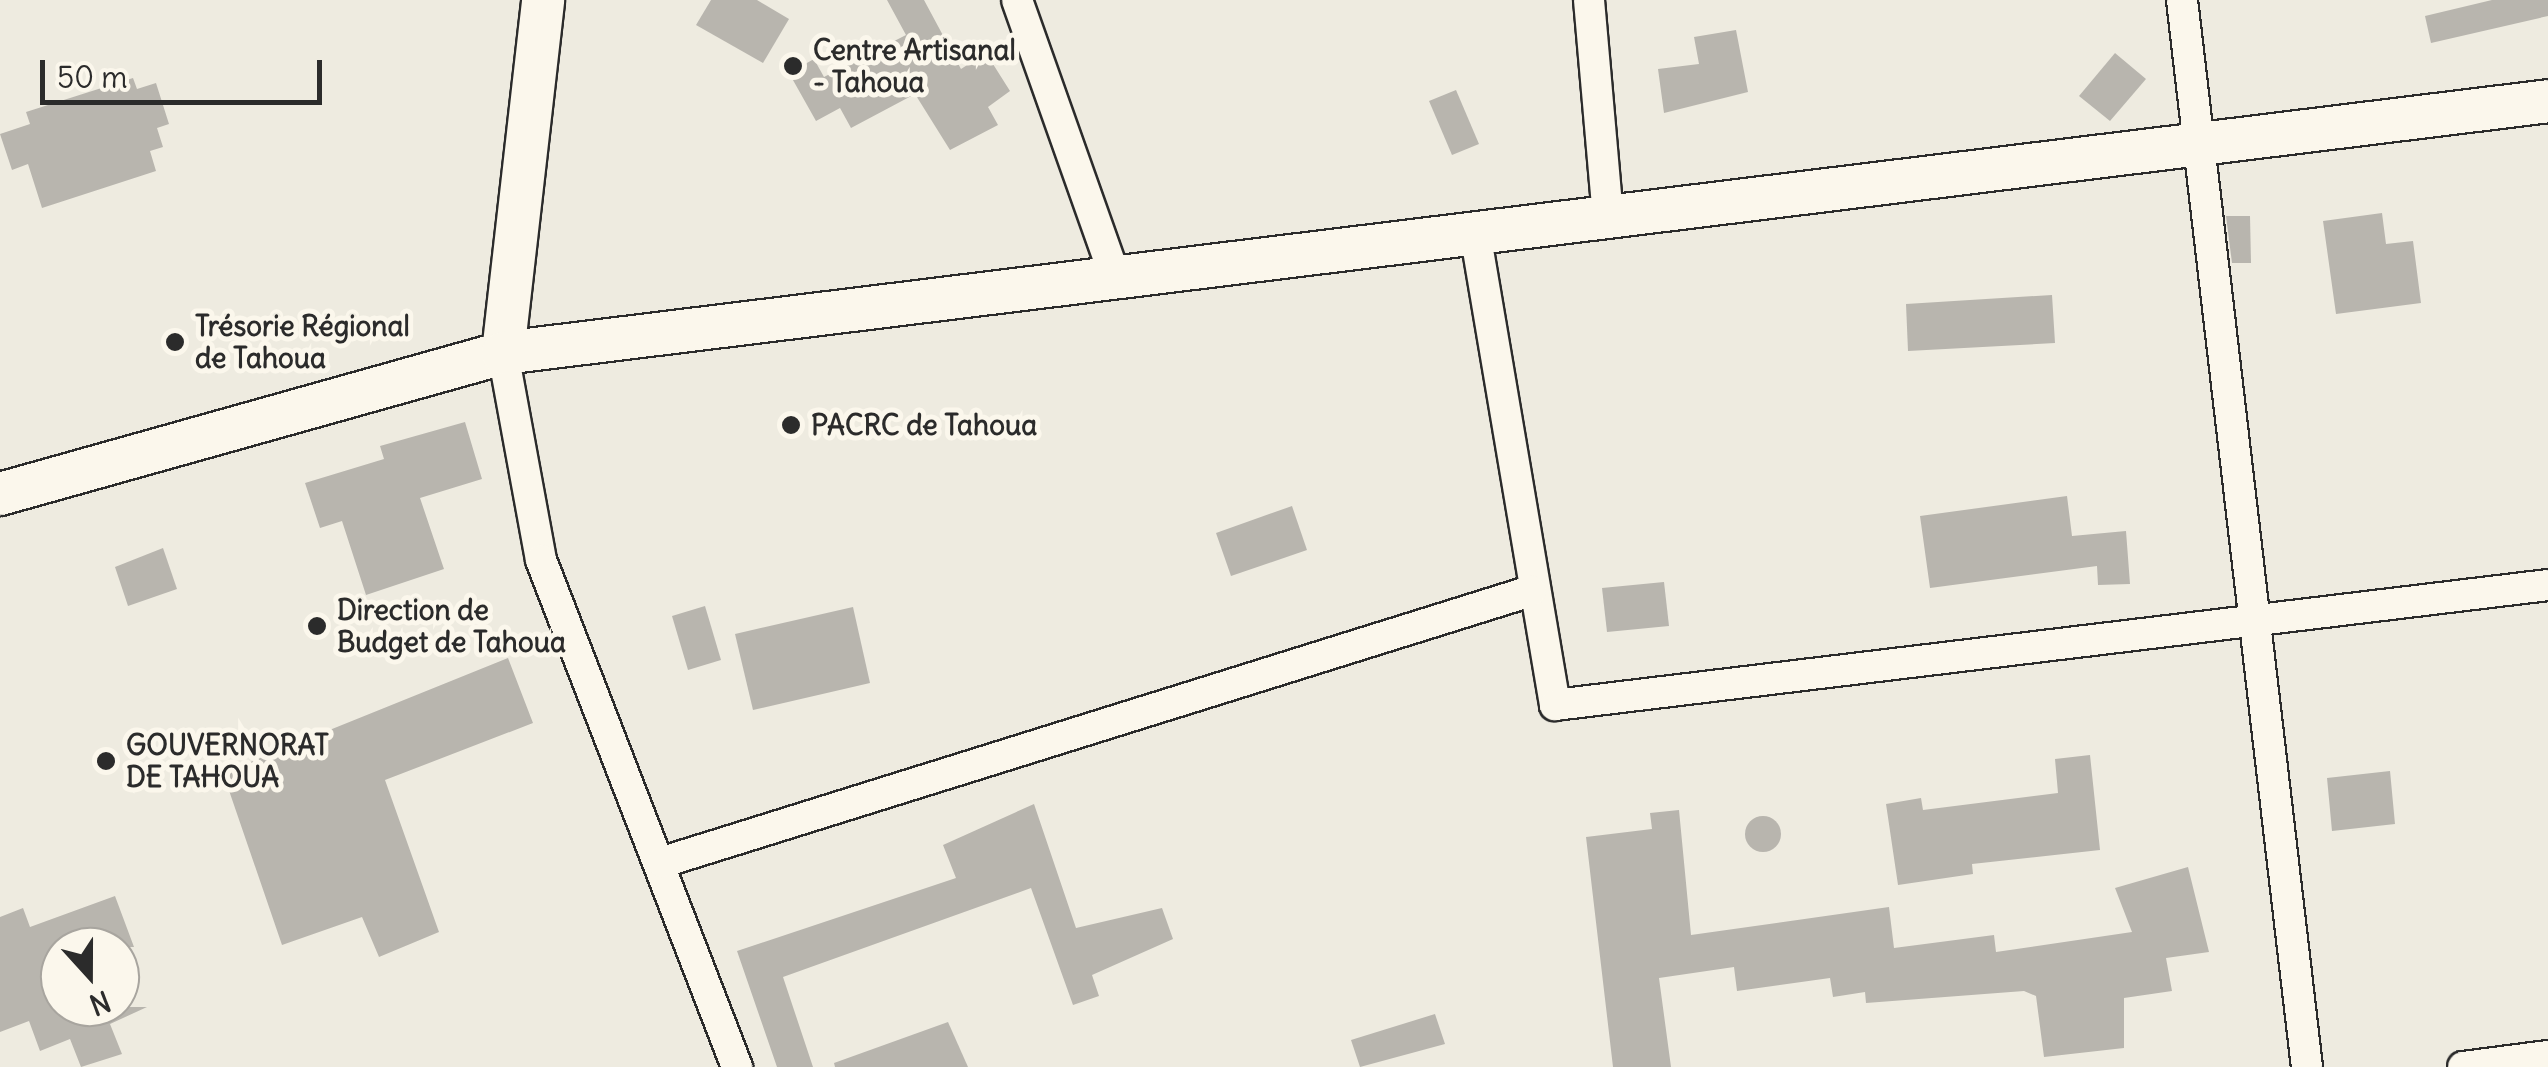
<!DOCTYPE html>
<html>
<head>
<meta charset="utf-8">
<style>
  body { margin:0 }
  #map { position:relative; width:2548px; height:1067px; overflow:hidden; background:#eeebe0; font-family:Delius,sans-serif }
  div>[style] { position:absolute }
  .building>* { inset:0; background:#b8b5ae }
  .round { border-radius:50% }
  .roads { filter:drop-shadow(2px 0 #2b2b2b) drop-shadow(-2px 0 #2b2b2b) drop-shadow(0 2px #2b2b2b) drop-shadow(0 -2px #2b2b2b) }
  .street>* { height:30px; margin:-15px; padding:0 15px; transform-origin:15px; border-radius:15px; background:#fbf7ec }
  .secondary>* { height:42px; margin:-21px; padding:0 21px; transform-origin:21px; border-radius:21px; background:#fbf7ec }
  .dots>* { width:28px; height:28px; translate:-50% -50%; box-sizing:border-box; border:5px solid #fbf7ec; border-radius:50% }
  span { translate:-50% -50%; white-space:nowrap; text-align:center; line-height:1.15; -webkit-text-stroke:10px #fbf7ec; paint-order:stroke }
  .poi-label { font-size:28px; color:#2b2b2b; font-weight:700 }
  .left { translate:0 -50%; text-align:left }
  .north { position:absolute; left:40px; top:927px; width:100px; height:100px; box-sizing:border-box; background:#fbf7ec; border:2px solid #a8a59f; border-radius:50%; rotate:159deg; font-size:28px; font-weight:700; line-height:40px; text-align:center; color:#2b2b2b }
  .north::after { content:''; display:block; margin:auto; width:35px; height:45px; background:#2b2b2b; clip-path:polygon(50% 0,100% 100%,50% 72%,0 100%) }
  .scale { position:absolute; left:40px; top:60px; width:282px; height:45px; box-sizing:border-box; border:5px solid #2b2b2b; border-top:0; padding-left:12px; font-size:30px; line-height:35px; white-space:nowrap; color:#2b2b2b; -webkit-text-stroke:8px #fbf7ec; paint-order:stroke }
</style>
</head>
<body>
<div id="map">
  <div class="building">
    <i style="clip-path:polygon(711px 0,757px 0,789px 19px,763px 63px,696px 25px)"></i>
    <i style="clip-path:polygon(887px 0,924px 0,961px 69px,986px 53px,1010px 91px,988px 107px,998px 125px,950px 150px,915px 94px,851px 128px,840px 108px,816px 121px,789px 73px,814px 59px,824px 77px,906px 35px)"></i>
    <i style="clip-path:polygon(2492px 0,2548px 0,2548px 16px,2431px 43px,2425px 16px)"></i>
    <i style="clip-path:polygon(1736px 30px,1748px 92px,1664px 113px,1658px 69px,1699px 64px,1694px 37px)"></i>
    <i style="clip-path:polygon(2115px 53px,2146px 79px,2110px 121px,2079px 96px)"></i>
    <i style="clip-path:polygon(133px 78px,137px 89px,156px 83px,169px 124px,157px 128px,163px 147px,150px 151px,156px 171px,42px 208px,28px 164px,12px 170px,0 134px,30px 124px,26px 112px)"></i>
    <i style="clip-path:polygon(1456px 90px,1479px 144px,1452px 155px,1429px 101px)"></i>
    <i style="clip-path:polygon(2382px 213px,2386px 244px,2413px 241px,2421px 303px,2336px 314px,2323px 221px)"></i>
    <i style="clip-path:polygon(2226px 216px,2250px 216px,2251px 263px,2232px 263px)"></i>
    <i style="clip-path:polygon(2052px 295px,2055px 343px,1908px 351px,1906px 304px)"></i>
    <i style="clip-path:polygon(465px 422px,482px 479px,420px 498px,444px 569px,366px 595px,342px 521px,320px 528px,305px 483px,384px 459px,380px 446px)"></i>
    <i style="clip-path:polygon(2067px 496px,2072px 536px,2126px 531px,2130px 584px,2098px 585px,2097px 566px,1930px 588px,1920px 516px)"></i>
    <i style="clip-path:polygon(1292px 506px,1307px 550px,1231px 576px,1216px 533px)"></i>
    <i style="clip-path:polygon(163px 548px,177px 589px,128px 606px,115px 567px)"></i>
    <i style="clip-path:polygon(1664px 582px,1669px 626px,1607px 632px,1602px 588px)"></i>
    <i style="clip-path:polygon(705px 606px,721px 660px,688px 670px,672px 616px)"></i>
    <i style="clip-path:polygon(853px 607px,870px 683px,753px 710px,735px 634px)"></i>
    <i style="clip-path:polygon(508px 658px,533px 723px,385px 780px,439px 932px,379px 957px,362px 917px,282px 945px,223px 773px)"></i>
    <i style="clip-path:polygon(2090px 755px,2100px 850px,1972px 864px,1973px 874px,1898px 885px,1886px 804px,1921px 798px,1923px 810px,2058px 793px,2055px 759px)"></i>
    <i style="clip-path:polygon(2390px 771px,2395px 824px,2332px 831px,2327px 778px)"></i>
    <i style="clip-path:polygon(1034px 804px,1076px 928px,1162px 908px,1173px 939px,1092px 975px,1099px 996px,1073px 1005px,1031px 888px,783px 977px,813px 1067px,777px 1067px,737px 951px,956px 878px,943px 845px)"></i>
    <i style="clip-path:polygon(1679px 810px,1691px 935px,1889px 907px,1894px 948px,1994px 935px,1996px 952px,2132px 932px,2115px 888px,2188px 867px,2209px 952px,2166px 958px,2172px 991px,2124px 998px,2124px 1048px,2044px 1057px,2036px 996px,2024px 991px,1866px 1003px,1865px 992px,1833px 997px,1830px 978px,1737px 991px,1734px 967px,1659px 978px,1671px 1067px,1613px 1067px,1586px 837px,1652px 829px,1650px 813px)"></i>
    <i class="round" style="left:1745px;top:816px;width:36px;height:36px"></i>
    <i style="clip-path:polygon(115px 896px,134px 947px,60px 947px,60px 1007px,147px 1007px,110px 1024px,122px 1054px,81px 1067px,70px 1039px,40px 1051px,29px 1021px,0 1032px,0 917px,23px 908px,30px 927px)"></i>
    <i style="clip-path:polygon(1435px 1014px,1445px 1044px,1360px 1067px,1351px 1040px)"></i>
    <i style="clip-path:polygon(948px 1022px,968px 1067px,835px 1067px,834px 1063px)"></i>
  </div>
  <div class="roads">
    <div class="street">
      <i style="left:1017px;top:0;width:293px;rotate:70.5deg"></i>
      <i style="left:1589px;top:0;width:217px;rotate:85deg"></i>
      <i style="left:2182px;top:0;width:1074px;rotate:83.32deg"></i>
      <i style="left:1475px;top:232px;width:480px;rotate:80.4deg"></i>
      <i style="left:1555px;top:705px;width:1000px;rotate:-6.89deg"></i>
      <i style="left:503px;top:353px;width:210px;rotate:79.6deg"></i>
      <i style="left:541px;top:560px;width:544px;rotate:68.86deg"></i>
      <i style="left:663px;top:862px;width:909px;rotate:-17.34deg"></i>
      <i style="left:2463px;top:1067px;width:86px;rotate:-7.4deg"></i>
    </div>
    <div class="secondary">
      <i style="left:503px;top:353px;width:355px;rotate:-83.5deg"></i>
      <i style="left:0;top:494px;width:522px;rotate:-15.66deg"></i>
      <i style="left:503px;top:353px;width:2060px;rotate:-7.02deg"></i>
    </div>
  </div>
  <div class="dots">
    <i style="left:793px;top:66px;background:#2b2b2b"></i>
    <i style="left:175px;top:342px;background:#2b2b2b"></i>
    <i style="left:791px;top:425px;background:#2b2b2b"></i>
    <i style="left:317px;top:626px;background:#2b2b2b"></i>
    <i style="left:106px;top:761px;background:#2b2b2b"></i>
  </div>
  <div class="poi-label">
    <span class="left" style="left:813px;top:66px">Centre Artisanal<br>- Tahoua</span>
    <span class="left" style="left:195px;top:342px">Trésorie Régional<br>de Tahoua</span>
    <span class="left" style="left:811px;top:425px">PACRC de Tahoua</span>
    <span class="left" style="left:337px;top:626px">Direction de<br>Budget de Tahoua</span>
    <span class="left" style="left:126px;top:761px">GOUVERNORAT<br>DE TAHOUA</span>
  </div>
  <div class="north">N</div>
  <div class="scale">50 m</div>
</div>
</body>
</html>
